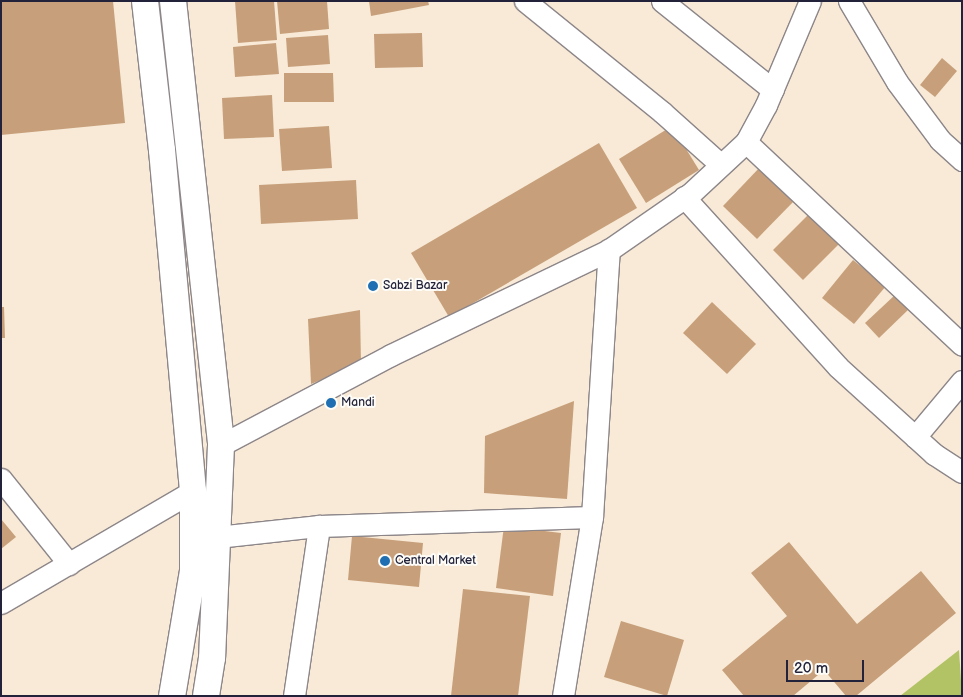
<!DOCTYPE html>
<html>
<head>
<meta charset="utf-8">
<style>
  body { margin:0 }
  #map { position:relative; width:963px; height:697px; overflow:hidden; background:#f8ead7; font-family:"Balsamiq Sans",sans-serif }
  div>[style] { position:absolute }
  .green>* { inset:0; background:#b2c366 }
  .building>* { inset:0; background:#c7a07b }
  .roads { filter:drop-shadow(1px 0 #8d8689) drop-shadow(-1px 0 #8d8689) drop-shadow(0 1px #8d8689) drop-shadow(0 -1px #8d8689) }
  .minor>* { height:21px; margin:-10.5px; padding:0 10.5px; transform-origin:10.5px; border-radius:10.5px; background:#fff }
  .tertiary>* { height:26px; margin:-13px; padding:0 13px; transform-origin:13px; border-radius:13px; background:#fff }
  .dots>* { width:14px; height:14px; translate:-50% -50%; box-sizing:border-box; border:2px solid #fdfcf7; border-radius:50% }
  span { translate:-50% -50%; white-space:nowrap; text-align:center; line-height:1.15; -webkit-text-stroke:4px #fdfcf7; paint-order:stroke }
  .poi-label { font-size:12px; color:#22223b }
  .left { translate:0 -50%; text-align:left }
  .frame { position:absolute; inset:0; border:2px solid #22223b; pointer-events:none }
  .scale { position:absolute; left:786px; top:660px; width:78px; height:22px; box-sizing:border-box; border:2px solid #22223b; border-top:0; padding-left:6px; font-size:15px; line-height:18px; white-space:nowrap; color:#22223b; -webkit-text-stroke:4px #fdfcf7; paint-order:stroke }
</style>
</head>
<body>
<div id="map">
  <div class="green">
    <i style="clip-path:polygon(959px 650px,962px 696px,900px 696px)"></i>
  </div>
  <div class="building">
    <i style="clip-path:polygon(1px 1px,113px 1px,125px 123px,1px 135px)"></i>
    <i style="clip-path:polygon(235px 1px,274px 1px,277px 40px,238px 43px)"></i>
    <i style="clip-path:polygon(277px 1px,327px 1px,329px 29px,280px 34px)"></i>
    <i style="clip-path:polygon(369px 1px,428px 1px,429px 5px,371px 16px)"></i>
    <i style="clip-path:polygon(422px 33px,423px 67px,375px 68px,374px 34px)"></i>
    <i style="clip-path:polygon(328px 35px,330px 64px,288px 67px,286px 38px)"></i>
    <i style="clip-path:polygon(276px 43px,279px 74px,235px 77px,233px 47px)"></i>
    <i style="clip-path:polygon(942px 58px,957px 71px,935px 97px,920px 85px)"></i>
    <i style="clip-path:polygon(284px 73px,333px 73px,334px 102px,284px 102px)"></i>
    <i style="clip-path:polygon(272px 95px,274px 137px,224px 139px,222px 98px)"></i>
    <i style="clip-path:polygon(329px 126px,332px 168px,282px 171px,279px 129px)"></i>
    <i style="clip-path:polygon(672px 126px,699px 170px,646px 203px,619px 159px)"></i>
    <i style="clip-path:polygon(599px 143px,637px 208px,449px 317px,411px 253px)"></i>
    <i style="clip-path:polygon(761px 166px,796px 199px,757px 239px,723px 206px)"></i>
    <i style="clip-path:polygon(356px 180px,358px 219px,261px 224px,259px 185px)"></i>
    <i style="clip-path:polygon(812px 211px,842px 241px,803px 280px,773px 250px)"></i>
    <i style="clip-path:polygon(853px 260px,886px 286px,854px 324px,822px 298px)"></i>
    <i style="clip-path:polygon(896px 294px,909px 309px,879px 338px,865px 323px)"></i>
    <i style="clip-path:polygon(712px 302px,756px 344px,727px 374px,683px 333px)"></i>
    <i style="clip-path:polygon(1px 307px,4px 307px,5px 338px,1px 338px)"></i>
    <i style="clip-path:polygon(360px 310px,361px 364px,311px 384px,308px 319px)"></i>
    <i style="clip-path:polygon(574px 401px,567px 499px,484px 493px,485px 436px)"></i>
    <i style="clip-path:polygon(1px 519px,16px 537px,1px 549px)"></i>
    <i style="clip-path:polygon(504px 526px,561px 533px,553px 596px,496px 588px)"></i>
    <i style="clip-path:polygon(352px 536px,423px 543px,419px 587px,348px 580px)"></i>
    <i style="clip-path:polygon(789px 542px,857px 624px,921px 571px,956px 613px,856px 696px,846px 696px,824px 670px,793px 696px,744px 696px,722px 670px,787px 616px,751px 573px)"></i>
    <i style="clip-path:polygon(463px 589px,530px 596px,518px 696px,451px 696px)"></i>
    <i style="clip-path:polygon(621px 621px,684px 640px,667px 696px,604px 677px)"></i>
  </div>
  <div class="roads">
    <div class="minor">
      <i style="left:525px;top:1px;width:176px;rotate:39deg"></i>
      <i style="left:662px;top:112px;width:79px;rotate:41.9deg"></i>
      <i style="left:662px;top:1px;width:142px;rotate:38.7deg"></i>
      <i style="left:849px;top:1px;width:94px;rotate:59.3deg"></i>
      <i style="left:897px;top:82px;width:72px;rotate:53.4deg"></i>
      <i style="left:940px;top:140px;width:30px;rotate:42deg"></i>
      <i style="left:746px;top:142px;width:296px;rotate:43.2deg"></i>
      <i style="left:684px;top:197px;width:229px;rotate:47.8deg"></i>
      <i style="left:838px;top:367px;width:130px;rotate:42.2deg"></i>
      <i style="left:934px;top:454px;width:33px;rotate:33deg"></i>
      <i style="left:915px;top:437px;width:73px;rotate:-50deg"></i>
      <i style="left:221px;top:445px;width:192px;rotate:-27.9deg"></i>
      <i style="left:391px;top:355px;width:242px;rotate:-25.7deg"></i>
      <i style="left:609px;top:250px;width:98px;rotate:-34.7deg"></i>
      <i style="left:690px;top:194px;width:76px;rotate:-42.9deg"></i>
      <i style="left:746px;top:142px;width:42px;rotate:-61.6deg"></i>
      <i style="left:766px;top:105px;width:113px;rotate:-67.1deg"></i>
      <i style="left:1px;top:479px;width:109px;rotate:51.3deg"></i>
      <i style="left:217px;top:537px;width:103px;rotate:-6.2deg"></i>
      <i style="left:319px;top:526px;width:273px;rotate:-1.9deg"></i>
      <i style="left:1px;top:603px;width:222px;rotate:-30.3deg"></i>
      <i style="left:294px;top:696px;width:172px;rotate:-81.6deg"></i>
      <i style="left:563px;top:696px;width:181px;rotate:-80.8deg"></i>
      <i style="left:592px;top:517px;width:268px;rotate:-86.4deg"></i>
    </div>
    <div class="tertiary">
      <i style="left:145px;top:1px;width:150px;rotate:83.5deg"></i>
      <i style="left:162px;top:150px;width:342px;rotate:84.8deg"></i>
      <i style="left:193px;top:491px;width:80px;rotate:90deg"></i>
      <i style="left:193px;top:571px;width:127px;rotate:99.5deg"></i>
      <i style="left:173px;top:1px;width:447px;rotate:83.8deg"></i>
      <i style="left:221px;top:445px;width:213px;rotate:92.4deg"></i>
      <i style="left:212px;top:658px;width:38px;rotate:99deg"></i>
    </div>
  </div>
  <div class="dots">
    <i style="left:373px;top:286px;background:#1f6fb2"></i>
    <i style="left:331px;top:403px;background:#1f6fb2"></i>
    <i style="left:385px;top:561px;background:#1f6fb2"></i>
  </div>
  <div class="poi-label">
    <span class="left" style="left:383px;top:286px">Sabzi Bazar</span>
    <span class="left" style="left:341px;top:403px">Mandi</span>
    <span class="left" style="left:395px;top:561px">Central Market</span>
  </div>
  <div class="frame"></div>
  <div class="scale">20 m</div>
</div>
</body>
</html>
